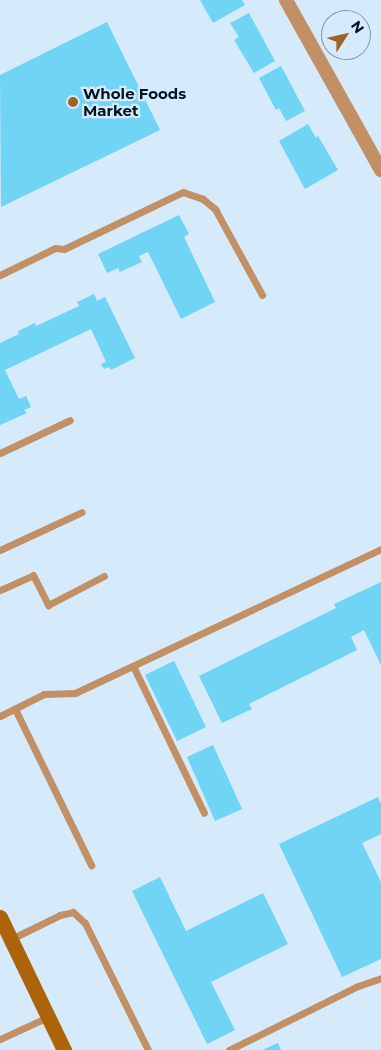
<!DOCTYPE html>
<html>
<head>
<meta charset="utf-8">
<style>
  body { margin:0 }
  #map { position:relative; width:381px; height:1050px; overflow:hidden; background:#d5eafb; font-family:Montserrat,sans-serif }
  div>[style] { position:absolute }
  .building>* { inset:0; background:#70d4f4 }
  .lane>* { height:7px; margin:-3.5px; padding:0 3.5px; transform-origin:3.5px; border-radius:3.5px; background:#c29064 }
  .street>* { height:14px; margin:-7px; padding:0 7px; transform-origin:7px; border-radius:7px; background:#c29064 }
  .secondary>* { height:15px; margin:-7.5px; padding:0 7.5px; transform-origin:7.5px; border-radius:7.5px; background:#ad6309 }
  .dots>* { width:14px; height:14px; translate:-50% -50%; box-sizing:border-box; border:2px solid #d5eafb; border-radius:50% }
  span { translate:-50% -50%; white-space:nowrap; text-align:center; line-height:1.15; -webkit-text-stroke:4.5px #d5eafb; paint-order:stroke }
  .poi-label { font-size:15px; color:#011321; font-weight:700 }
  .left { translate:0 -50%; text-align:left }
  .north { position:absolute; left:321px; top:10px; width:50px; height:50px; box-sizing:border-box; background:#d5eafb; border:1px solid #8094a4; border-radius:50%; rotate:55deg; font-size:14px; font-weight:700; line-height:20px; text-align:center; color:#011321 }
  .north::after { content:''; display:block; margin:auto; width:18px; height:22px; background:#9f6326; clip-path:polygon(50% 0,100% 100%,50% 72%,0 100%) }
</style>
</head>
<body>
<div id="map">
  <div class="building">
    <i style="clip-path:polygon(200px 0,242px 0,245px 5px,213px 23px)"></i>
    <i style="clip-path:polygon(249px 13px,275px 61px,254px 73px,234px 40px,239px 37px,230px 23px)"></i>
    <i style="clip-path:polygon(107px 22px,160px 130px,1px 207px,0 75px)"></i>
    <i style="clip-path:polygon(281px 66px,305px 111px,286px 121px,279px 108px,276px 110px,259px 78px)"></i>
    <i style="clip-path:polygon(308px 124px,316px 138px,318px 136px,338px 170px,305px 189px,279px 141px)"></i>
    <i style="clip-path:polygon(179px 215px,189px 234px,184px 237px,215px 302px,181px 319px,148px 252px,139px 256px,142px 262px,120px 272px,118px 268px,107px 273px,98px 254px)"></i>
    <i style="clip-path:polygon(94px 294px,97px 301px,105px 297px,135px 358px,111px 370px,109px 367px,104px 369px,101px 364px,106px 362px,91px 329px,5px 370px,19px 399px,26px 396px,31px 407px,24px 410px,27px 413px,0 425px,0 343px,19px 334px,18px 331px,35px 323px,36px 326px,79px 306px,77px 302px)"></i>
    <i style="clip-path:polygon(381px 582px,381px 665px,364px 630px,351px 637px,357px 650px,249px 704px,252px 709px,222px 723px,199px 676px,336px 608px,334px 604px)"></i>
    <i style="clip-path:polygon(174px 661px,206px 727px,177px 741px,145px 675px)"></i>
    <i style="clip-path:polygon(213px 745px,242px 809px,215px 821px,187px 757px)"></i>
    <i style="clip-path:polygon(378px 797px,381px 804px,381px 834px,362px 843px,381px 882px,381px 959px,342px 977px,279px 844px)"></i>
    <i style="clip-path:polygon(160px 877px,186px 931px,263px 893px,288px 944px,211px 982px,235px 1030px,207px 1044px,132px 891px)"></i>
    <i style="clip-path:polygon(278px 1043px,281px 1050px,262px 1050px)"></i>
  </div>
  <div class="lane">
    <i style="left:0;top:275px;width:61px;rotate:-26.1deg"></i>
    <i style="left:55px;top:248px;width:9px;rotate:6deg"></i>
    <i style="left:64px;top:249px;width:132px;rotate:-25.6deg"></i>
    <i style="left:183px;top:192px;width:21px;rotate:19deg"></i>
    <i style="left:203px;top:199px;width:16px;rotate:40deg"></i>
    <i style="left:215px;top:209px;width:98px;rotate:61.3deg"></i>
    <i style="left:0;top:453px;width:77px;rotate:-25.2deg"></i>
    <i style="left:0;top:550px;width:90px;rotate:-24.9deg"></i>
    <i style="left:0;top:590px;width:36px;rotate:-24deg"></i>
    <i style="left:33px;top:575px;width:34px;rotate:63deg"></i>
    <i style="left:48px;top:605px;width:63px;rotate:-27.4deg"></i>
    <i style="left:133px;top:666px;width:163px;rotate:64.2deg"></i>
    <i style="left:15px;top:709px;width:174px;rotate:64deg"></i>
    <i style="left:0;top:716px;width:49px;rotate:-26.6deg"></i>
    <i style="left:44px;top:694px;width:31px;rotate:-2deg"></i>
    <i style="left:75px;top:693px;width:338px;rotate:-25.2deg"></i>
    <i style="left:11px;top:939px;width:55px;rotate:-26.1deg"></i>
    <i style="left:60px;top:915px;width:13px;rotate:-13deg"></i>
    <i style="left:73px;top:912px;width:16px;rotate:43deg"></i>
    <i style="left:85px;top:923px;width:142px;rotate:63.6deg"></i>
    <i style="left:0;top:1039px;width:53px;rotate:-24.6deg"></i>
    <i style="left:229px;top:1050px;width:144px;rotate:-26.4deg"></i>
    <i style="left:358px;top:986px;width:24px;rotate:-19deg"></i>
  </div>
  <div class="street">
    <i style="left:286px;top:0;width:195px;rotate:60.8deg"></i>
  </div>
  <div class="secondary">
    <i style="left:0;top:917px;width:148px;rotate:64.3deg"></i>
  </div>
  <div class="dots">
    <i style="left:73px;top:102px;background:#9f6326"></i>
  </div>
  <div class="poi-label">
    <span class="left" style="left:83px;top:102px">Whole Foods<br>Market</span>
  </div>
  <div class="north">N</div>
</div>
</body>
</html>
